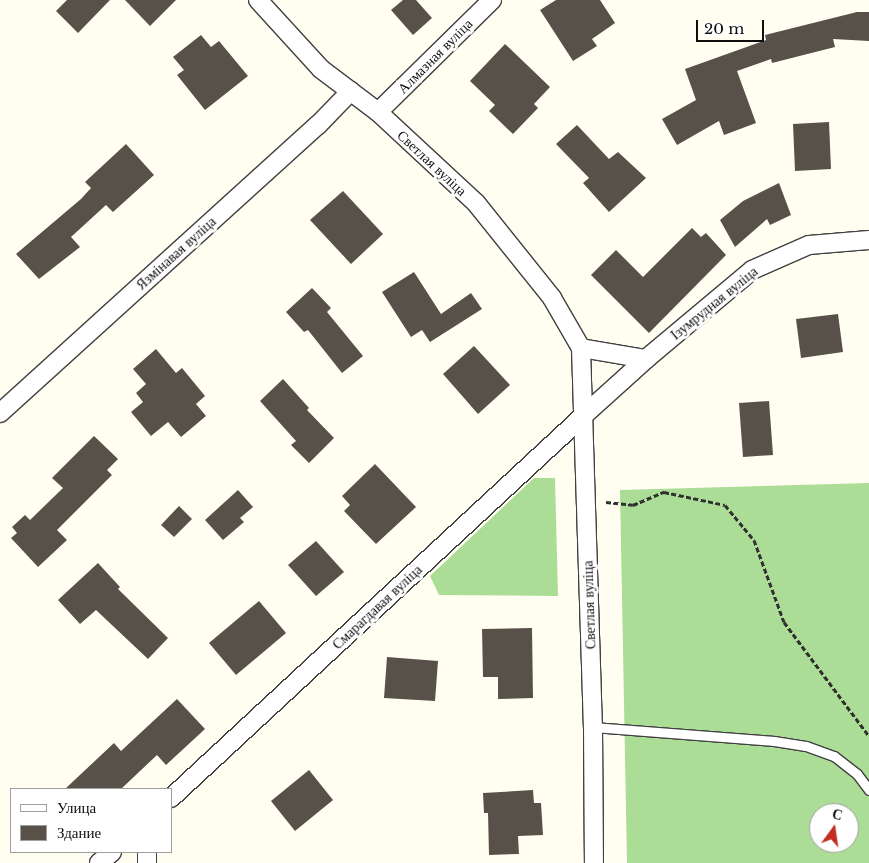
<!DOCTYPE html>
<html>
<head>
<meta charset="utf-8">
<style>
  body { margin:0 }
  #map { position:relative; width:869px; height:863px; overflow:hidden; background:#fffef0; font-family:"Libre Baskerville",serif }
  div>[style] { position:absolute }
  .forest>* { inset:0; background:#acdd96 }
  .building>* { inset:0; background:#57514a }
  .path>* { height:3px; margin-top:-1.5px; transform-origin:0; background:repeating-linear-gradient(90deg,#303030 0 5px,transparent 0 7.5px) }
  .roads { filter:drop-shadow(1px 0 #414141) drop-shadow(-1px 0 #414141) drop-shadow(0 1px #414141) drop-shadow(0 -1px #414141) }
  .lane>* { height:9px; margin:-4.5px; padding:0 4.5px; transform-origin:4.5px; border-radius:4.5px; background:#fff }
  .street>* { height:18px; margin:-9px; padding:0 9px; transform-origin:9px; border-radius:9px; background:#fff }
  span { translate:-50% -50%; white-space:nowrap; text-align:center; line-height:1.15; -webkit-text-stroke:5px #fff; paint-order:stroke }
  .street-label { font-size:14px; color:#0e0e0e }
  .legend { position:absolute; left:10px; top:788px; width:162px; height:65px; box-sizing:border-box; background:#fff; border:1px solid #9f9f9f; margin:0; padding:6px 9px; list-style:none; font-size:15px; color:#0e0e0e }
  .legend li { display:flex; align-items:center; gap:10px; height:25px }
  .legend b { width:25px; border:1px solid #9f9f9f }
  .north { position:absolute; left:809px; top:803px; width:50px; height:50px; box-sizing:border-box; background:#fff; border:1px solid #9f9f9f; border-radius:50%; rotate:14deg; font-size:14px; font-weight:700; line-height:20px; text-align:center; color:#0e0e0e }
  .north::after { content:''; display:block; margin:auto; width:18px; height:22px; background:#c42e20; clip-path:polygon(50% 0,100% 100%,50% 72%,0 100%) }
  .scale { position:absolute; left:696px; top:20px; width:68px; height:22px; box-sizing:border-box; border:2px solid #0e0e0e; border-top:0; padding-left:6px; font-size:15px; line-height:18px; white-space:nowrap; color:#0e0e0e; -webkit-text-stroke:4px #fff; paint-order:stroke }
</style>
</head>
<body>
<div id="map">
  <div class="forest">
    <i style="clip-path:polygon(534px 478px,555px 478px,558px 596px,439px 595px,430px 576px)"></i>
    <i style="clip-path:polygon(evenodd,869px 483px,869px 863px,627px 863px,620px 490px,869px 483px,819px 813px,849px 813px,849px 843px,819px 843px,819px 813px)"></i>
  </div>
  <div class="building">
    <i style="clip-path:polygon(67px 0,110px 0,78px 33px,56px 11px)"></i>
    <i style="clip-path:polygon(125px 0,176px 0,150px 26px)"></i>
    <i style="clip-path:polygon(403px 0,416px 0,432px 18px,413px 35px,391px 10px)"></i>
    <i style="clip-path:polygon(556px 0,600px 0,615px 23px,592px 39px,597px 46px,573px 61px,540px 10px)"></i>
    <i style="clip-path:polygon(857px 12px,869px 12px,869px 41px,833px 39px,835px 47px,772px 63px,771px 59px,737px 71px,756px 123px,724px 135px,719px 121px,677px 145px,662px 119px,696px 100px,685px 69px,766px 40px,765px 35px)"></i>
    <i style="clip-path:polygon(201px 35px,211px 47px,219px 41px,248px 76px,205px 110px,177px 75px,184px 70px,173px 57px)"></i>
    <i style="clip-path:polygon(505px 44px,550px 87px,534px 104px,538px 108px,513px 134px,489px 111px,495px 105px,470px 81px)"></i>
    <i style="clip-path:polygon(829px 122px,831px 169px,795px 171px,793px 124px)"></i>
    <i style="clip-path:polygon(577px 125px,609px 159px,618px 152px,646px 178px,609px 212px,583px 183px,589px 178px,556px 144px)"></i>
    <i style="clip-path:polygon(126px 144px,154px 175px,113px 212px,106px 205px,71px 237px,80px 247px,39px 279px,16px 254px,81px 199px,91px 188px,85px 182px)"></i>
    <i style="clip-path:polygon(779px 183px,791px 215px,770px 225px,767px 219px,735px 247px,720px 220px,743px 201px)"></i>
    <i style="clip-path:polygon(343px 191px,383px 234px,351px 264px,310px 220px)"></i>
    <i style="clip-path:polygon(692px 228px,701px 237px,706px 233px,726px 255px,649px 333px,591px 275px,616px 250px,643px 277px)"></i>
    <i style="clip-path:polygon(414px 272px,441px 314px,471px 293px,482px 309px,430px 342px,422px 330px,411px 337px,382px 292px)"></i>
    <i style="clip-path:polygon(312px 288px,331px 308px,327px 312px,363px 356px,342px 373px,308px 330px,304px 332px,286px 312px)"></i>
    <i style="clip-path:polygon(838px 314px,843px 352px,801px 358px,796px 319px)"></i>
    <i style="clip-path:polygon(474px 346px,510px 385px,478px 414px,443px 374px)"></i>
    <i style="clip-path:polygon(156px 349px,176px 373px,182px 368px,205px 396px,196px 404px,206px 416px,181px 437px,168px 422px,151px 436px,131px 412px,143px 402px,136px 393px,146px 384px,133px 369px)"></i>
    <i style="clip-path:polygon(283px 379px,309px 408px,307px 410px,334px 438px,309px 463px,291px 445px,296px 441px,260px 401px)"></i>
    <i style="clip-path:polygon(769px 401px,773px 455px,743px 457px,739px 403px)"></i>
    <i style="clip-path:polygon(94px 436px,118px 459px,107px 470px,112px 475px,57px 530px,67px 540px,38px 567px,11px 538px,17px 533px,12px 527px,25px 515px,30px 520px,63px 488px,52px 478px)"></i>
    <i style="clip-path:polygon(375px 464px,416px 507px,376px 544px,344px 511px,350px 505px,342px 496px)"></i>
    <i style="clip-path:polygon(238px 490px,253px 507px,240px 518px,244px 522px,223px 540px,205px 520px)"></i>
    <i style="clip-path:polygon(179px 506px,192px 519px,174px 537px,161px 525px)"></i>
    <i style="clip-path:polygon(316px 541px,344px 572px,316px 596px,288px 565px)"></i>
    <i style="clip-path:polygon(98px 563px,120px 587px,118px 589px,168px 638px,148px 659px,96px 610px,80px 624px,58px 600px)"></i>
    <i style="clip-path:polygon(259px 601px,286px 633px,236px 675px,209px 643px)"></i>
    <i style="clip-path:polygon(532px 628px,533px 698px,498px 699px,498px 677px,483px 677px,482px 629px)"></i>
    <i style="clip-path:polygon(387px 657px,438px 661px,435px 701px,384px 698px)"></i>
    <i style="clip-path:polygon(177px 699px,205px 729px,166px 765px,157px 755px,121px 789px,65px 789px,114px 743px,121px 751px)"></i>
    <i style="clip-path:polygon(309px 770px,333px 800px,295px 831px,271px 801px)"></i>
    <i style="clip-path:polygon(533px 790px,534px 803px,541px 803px,543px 835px,518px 836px,519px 854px,489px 855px,488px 813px,484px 813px,483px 793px)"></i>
  </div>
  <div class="path">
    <i style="left:606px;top:502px;width:27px;rotate:6deg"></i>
    <i style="left:633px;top:505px;width:34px;rotate:-23deg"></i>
    <i style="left:664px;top:492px;width:62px;rotate:12deg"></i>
    <i style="left:725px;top:505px;width:45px;rotate:50.4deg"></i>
    <i style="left:754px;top:540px;width:87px;rotate:69.9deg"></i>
    <i style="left:784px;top:622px;width:142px;rotate:53.3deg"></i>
  </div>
  <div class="roads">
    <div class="lane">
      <i style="left:593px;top:727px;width:182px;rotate:4.4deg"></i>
      <i style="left:774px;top:741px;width:32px;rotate:9deg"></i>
      <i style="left:806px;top:746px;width:30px;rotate:20deg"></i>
      <i style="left:834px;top:756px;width:29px;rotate:38deg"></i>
      <i style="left:857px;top:774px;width:20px;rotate:53deg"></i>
    </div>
    <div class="street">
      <i style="left:258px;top:0;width:93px;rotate:47.6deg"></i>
      <i style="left:321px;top:69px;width:71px;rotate:37deg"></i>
      <i style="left:378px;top:112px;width:134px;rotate:42.9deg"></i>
      <i style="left:476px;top:203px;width:122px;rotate:51.3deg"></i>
      <i style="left:552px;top:298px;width:58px;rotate:59.9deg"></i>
      <i style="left:581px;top:348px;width:379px;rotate:88.2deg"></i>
      <i style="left:593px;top:727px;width:136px;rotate:89.6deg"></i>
      <i style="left:378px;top:112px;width:160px;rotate:-44.5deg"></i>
      <i style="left:581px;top:348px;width:66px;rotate:9.6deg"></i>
      <i style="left:0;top:413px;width:429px;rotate:-42.2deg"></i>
      <i style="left:318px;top:125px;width:47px;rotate:-45.9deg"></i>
      <i style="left:171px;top:798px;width:562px;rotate:-42.84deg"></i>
      <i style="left:583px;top:416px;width:85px;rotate:-42.1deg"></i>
      <i style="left:646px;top:359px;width:138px;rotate:-40deg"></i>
      <i style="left:752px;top:270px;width:62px;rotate:-23.7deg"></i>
      <i style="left:809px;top:245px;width:60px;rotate:-4.8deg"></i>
      <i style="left:147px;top:852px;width:11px;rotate:90deg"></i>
      <i style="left:99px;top:863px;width:17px;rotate:-40deg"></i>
    </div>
  </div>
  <div class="street-label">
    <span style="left:435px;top:56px;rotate:-45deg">Алмазная вуліца</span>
    <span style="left:432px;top:163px;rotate:43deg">Светлая вуліца</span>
    <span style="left:176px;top:253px;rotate:-42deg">Язмінавая вуліца</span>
    <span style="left:714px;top:303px;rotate:-39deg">Ізумрудная вуліца</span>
    <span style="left:589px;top:605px;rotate:-92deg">Светлая вуліца</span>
    <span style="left:377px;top:607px;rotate:-43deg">Смарагдавая вуліца</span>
  </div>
  <ul class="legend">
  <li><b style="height:6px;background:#fff"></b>Улица</li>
  <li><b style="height:14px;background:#57514a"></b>Здание</li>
  </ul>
  <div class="north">С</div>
  <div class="scale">20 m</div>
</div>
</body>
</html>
